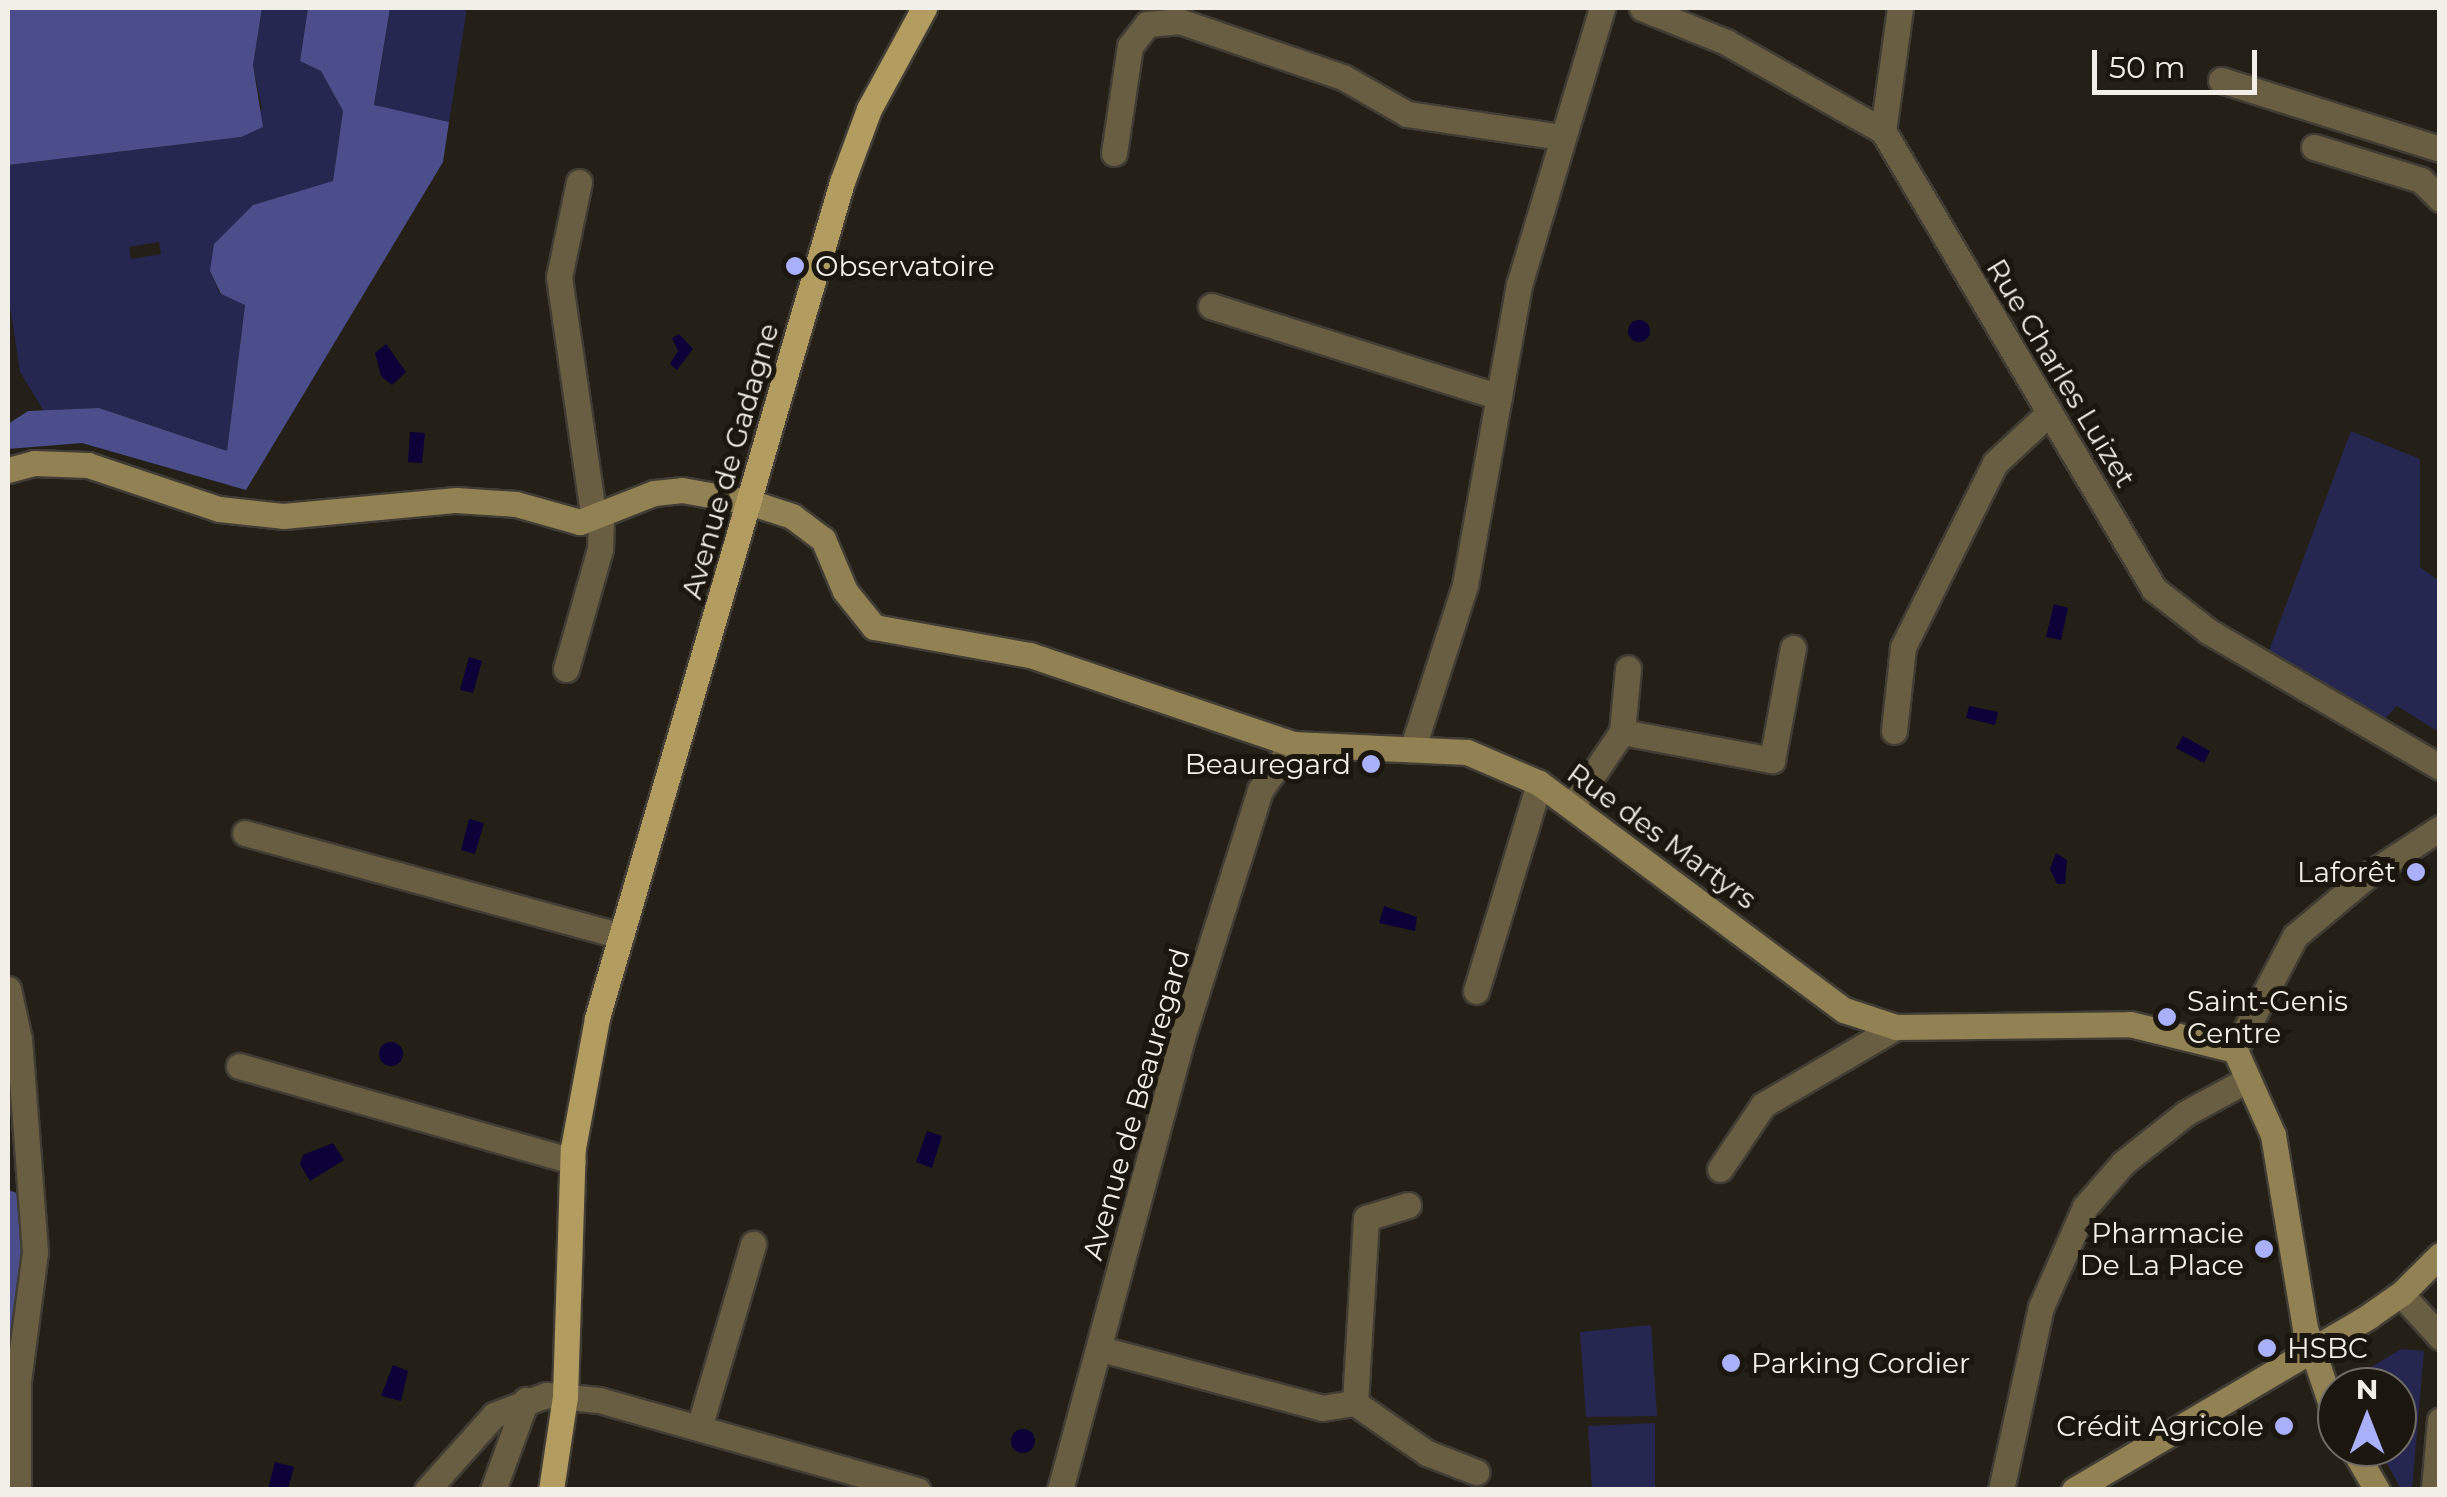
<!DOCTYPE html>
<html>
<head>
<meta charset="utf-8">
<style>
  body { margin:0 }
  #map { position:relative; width:2447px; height:1497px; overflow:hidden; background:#242017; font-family:Montserrat,sans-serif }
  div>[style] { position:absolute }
  .green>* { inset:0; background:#262750 }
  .forest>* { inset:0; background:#4b4e8b }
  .water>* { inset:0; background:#0c0138 }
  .round { border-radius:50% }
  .roads { filter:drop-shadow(2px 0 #413d34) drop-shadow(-2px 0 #413d34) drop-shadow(0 2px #413d34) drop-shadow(0 -2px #413d34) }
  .street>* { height:25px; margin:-12.5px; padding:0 12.5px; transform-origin:12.5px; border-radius:12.5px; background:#695e42 }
  .secondary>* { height:25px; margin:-12.5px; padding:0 12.5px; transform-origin:12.5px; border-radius:12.5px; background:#928153 }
  .primary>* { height:25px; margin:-12.5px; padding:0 12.5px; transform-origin:12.5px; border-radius:12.5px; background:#b29c60 }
  .dots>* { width:28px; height:28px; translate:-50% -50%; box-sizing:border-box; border:5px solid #1b170e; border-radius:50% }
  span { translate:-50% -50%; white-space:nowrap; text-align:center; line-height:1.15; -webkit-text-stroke:10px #1b170e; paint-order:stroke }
  .poi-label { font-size:28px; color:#f2efe9 }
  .left { translate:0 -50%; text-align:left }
  .right { translate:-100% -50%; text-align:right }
  .street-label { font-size:28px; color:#f2efe9 }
  .frame { position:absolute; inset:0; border:10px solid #f2efe9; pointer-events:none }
  .north { position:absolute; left:2317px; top:1367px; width:100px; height:100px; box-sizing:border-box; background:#1b170e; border:2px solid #716d66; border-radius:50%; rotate:0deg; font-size:28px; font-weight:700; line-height:40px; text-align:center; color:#f2efe9 }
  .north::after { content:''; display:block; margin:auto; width:35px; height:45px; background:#a9b0fc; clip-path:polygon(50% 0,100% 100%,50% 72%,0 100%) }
  .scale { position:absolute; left:2092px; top:50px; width:165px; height:45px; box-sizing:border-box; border:5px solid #f2efe9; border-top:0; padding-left:12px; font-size:30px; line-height:35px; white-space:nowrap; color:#f2efe9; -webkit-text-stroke:8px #1b170e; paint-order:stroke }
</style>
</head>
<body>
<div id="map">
  <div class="green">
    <i style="clip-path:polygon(evenodd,262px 8px,308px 8px,300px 61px,321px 71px,343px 111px,333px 182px,253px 205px,210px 271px,220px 294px,245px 304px,227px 451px,99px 408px,44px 411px,20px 372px,8px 293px,8px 165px,241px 137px,262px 108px,253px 65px,262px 8px,159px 242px,161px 254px,131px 259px,129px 247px,159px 242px)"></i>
    <i style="clip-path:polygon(390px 8px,467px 8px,449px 122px,374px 106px)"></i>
    <i style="clip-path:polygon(2351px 431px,2420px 459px,2420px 567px,2439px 581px,2439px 732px,2397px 706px,2380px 724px,2267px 656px)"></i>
    <i style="clip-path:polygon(1651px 1325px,1657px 1416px,1586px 1417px,1580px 1332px)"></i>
    <i style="clip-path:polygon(2401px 1349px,2424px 1351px,2412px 1489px,2401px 1489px,2378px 1447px,2397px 1447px,2397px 1387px,2343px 1384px)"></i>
    <i style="clip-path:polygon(1655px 1423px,1655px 1489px,1592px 1489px,1588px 1426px)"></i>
  </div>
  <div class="forest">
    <i style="clip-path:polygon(8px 8px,262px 8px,253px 65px,263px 127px,241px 137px,8px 165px)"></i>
    <i style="clip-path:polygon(308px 8px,390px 8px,374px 105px,449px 122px,443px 162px,246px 490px,82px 443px,8px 449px,8px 424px,28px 411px,99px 408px,227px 451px,245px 305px,221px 294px,210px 271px,214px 244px,253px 205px,333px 181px,343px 111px,321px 71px,300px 61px)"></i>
    <i style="clip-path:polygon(8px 1190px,17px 1193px,25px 1263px,8px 1405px)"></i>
  </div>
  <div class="water">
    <i class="round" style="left:1628px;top:320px;width:22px;height:22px"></i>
    <i style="clip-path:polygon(679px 334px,693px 349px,677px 370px,670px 364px,678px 351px,672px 338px)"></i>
    <i style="clip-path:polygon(386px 344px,406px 372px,392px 385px,381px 376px,375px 353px)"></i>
    <i style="clip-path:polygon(410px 432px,425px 433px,422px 463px,408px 462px)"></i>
    <i style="clip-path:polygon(2054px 604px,2068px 608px,2061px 640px,2046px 637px)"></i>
    <i style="clip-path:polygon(469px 657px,482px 661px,473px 693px,460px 690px)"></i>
    <i style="clip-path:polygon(1969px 706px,1998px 712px,1995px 725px,1966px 718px)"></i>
    <i style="clip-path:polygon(2183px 736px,2210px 751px,2204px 763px,2176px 748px)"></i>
    <i style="clip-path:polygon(469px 819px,484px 823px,475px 854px,461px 850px)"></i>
    <i style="clip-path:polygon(2056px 853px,2067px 860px,2065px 884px,2057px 884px,2050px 869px)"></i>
    <i style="clip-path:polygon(1384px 906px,1417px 917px,1415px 931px,1379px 923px)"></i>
    <i class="round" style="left:379px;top:1042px;width:24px;height:24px"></i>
    <i style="clip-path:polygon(927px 1131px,942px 1136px,932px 1168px,916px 1162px)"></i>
    <i style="clip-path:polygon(333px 1143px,344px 1160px,310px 1181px,300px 1164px,303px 1155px)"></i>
    <i style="clip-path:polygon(393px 1365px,408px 1371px,401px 1401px,381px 1396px)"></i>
    <i class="round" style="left:1011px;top:1429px;width:24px;height:24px"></i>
    <i style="clip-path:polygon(275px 1462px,294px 1467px,288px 1489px,268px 1489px)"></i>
  </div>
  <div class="roads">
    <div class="street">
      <i style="left:1642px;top:8px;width:91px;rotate:22deg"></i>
      <i style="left:1726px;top:42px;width:180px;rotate:29.5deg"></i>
      <i style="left:1883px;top:131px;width:532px;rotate:59.39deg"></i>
      <i style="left:2154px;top:589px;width:68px;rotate:37.9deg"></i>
      <i style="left:2208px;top:631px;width:269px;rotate:30.4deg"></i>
      <i style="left:2221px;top:80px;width:230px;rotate:17.5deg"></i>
      <i style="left:1883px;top:131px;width:124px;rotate:-82.1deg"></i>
      <i style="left:2314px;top:147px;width:112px;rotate:17.1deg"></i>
      <i style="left:2421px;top:180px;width:27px;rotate:45deg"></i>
      <i style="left:1114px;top:153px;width:108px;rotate:-81.5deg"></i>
      <i style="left:1130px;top:46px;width:28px;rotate:-52deg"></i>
      <i style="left:1147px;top:24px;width:32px;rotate:-5deg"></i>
      <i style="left:1179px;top:21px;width:173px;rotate:18.9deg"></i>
      <i style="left:1343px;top:77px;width:74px;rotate:30deg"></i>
      <i style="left:1407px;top:114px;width:156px;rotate:8.5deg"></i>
      <i style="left:579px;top:182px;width:97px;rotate:101.9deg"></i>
      <i style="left:559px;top:277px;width:245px;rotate:81.8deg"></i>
      <i style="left:1211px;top:306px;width:302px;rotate:17.5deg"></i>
      <i style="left:566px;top:669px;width:125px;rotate:-74.2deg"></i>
      <i style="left:600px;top:549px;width:34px;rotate:-88deg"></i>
      <i style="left:1894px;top:731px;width:84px;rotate:-83.9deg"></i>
      <i style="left:1903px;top:647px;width:206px;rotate:-63.4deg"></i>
      <i style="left:1995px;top:463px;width:74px;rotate:-42.8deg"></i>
      <i style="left:1622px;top:732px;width:153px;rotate:10.6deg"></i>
      <i style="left:1772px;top:760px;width:114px;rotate:-79.4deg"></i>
      <i style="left:1413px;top:747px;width:170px;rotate:-72.2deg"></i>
      <i style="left:1465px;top:585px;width:305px;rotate:-79.8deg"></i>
      <i style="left:1519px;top:285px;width:289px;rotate:-73.3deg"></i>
      <i style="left:1573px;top:804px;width:87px;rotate:-55.8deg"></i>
      <i style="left:1622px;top:732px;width:64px;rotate:-84.6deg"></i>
      <i style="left:245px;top:833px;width:390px;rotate:15.3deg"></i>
      <i style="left:8px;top:989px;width:51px;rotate:77.6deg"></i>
      <i style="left:19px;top:1039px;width:214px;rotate:85.7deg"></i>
      <i style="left:35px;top:1252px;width:131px;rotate:97.5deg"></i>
      <i style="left:18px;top:1382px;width:108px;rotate:90deg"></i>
      <i style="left:1476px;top:991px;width:217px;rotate:-73.1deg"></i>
      <i style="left:2235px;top:1050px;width:129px;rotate:-62.2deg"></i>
      <i style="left:2295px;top:936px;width:95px;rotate:-39.9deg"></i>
      <i style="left:2368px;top:875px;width:86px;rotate:-33.1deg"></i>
      <i style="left:239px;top:1066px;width:347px;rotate:15.9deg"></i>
      <i style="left:1720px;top:1169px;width:77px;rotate:-56.1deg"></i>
      <i style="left:1763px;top:1105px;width:154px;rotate:-30.4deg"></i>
      <i style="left:2401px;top:1294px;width:58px;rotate:47.8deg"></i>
      <i style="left:1101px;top:1349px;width:229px;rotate:14.9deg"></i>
      <i style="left:1322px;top:1408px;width:33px;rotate:-9deg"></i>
      <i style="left:1355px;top:1403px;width:185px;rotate:-86.6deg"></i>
      <i style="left:1366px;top:1218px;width:44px;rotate:-17.2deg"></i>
      <i style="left:1355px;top:1403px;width:88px;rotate:34.8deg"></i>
      <i style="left:1427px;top:1453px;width:53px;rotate:21.2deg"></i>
      <i style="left:699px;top:1428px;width:192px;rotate:-73.6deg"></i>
      <i style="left:427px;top:1490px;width:101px;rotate:-48.2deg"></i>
      <i style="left:494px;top:1415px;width:56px;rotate:-21deg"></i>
      <i style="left:546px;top:1395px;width:53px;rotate:5.4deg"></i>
      <i style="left:599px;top:1400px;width:331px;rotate:15.8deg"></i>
      <i style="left:493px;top:1490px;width:96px;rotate:-69.9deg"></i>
      <i style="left:1060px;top:1490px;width:462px;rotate:-74.9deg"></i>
      <i style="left:1180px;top:1044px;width:266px;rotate:-72.5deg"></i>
      <i style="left:1260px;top:790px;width:57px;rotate:-54.3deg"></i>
      <i style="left:2001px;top:1490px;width:187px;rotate:-77.7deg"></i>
      <i style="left:2041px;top:1307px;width:109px;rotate:-66.3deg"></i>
      <i style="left:2085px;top:1207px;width:58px;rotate:-49.2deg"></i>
      <i style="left:2123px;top:1163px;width:80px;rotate:-38.4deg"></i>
      <i style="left:2186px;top:1113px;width:67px;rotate:-28.5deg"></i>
      <i style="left:2434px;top:1490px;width:70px;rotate:-85.1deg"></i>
    </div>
    <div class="secondary">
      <i style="left:8px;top:470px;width:27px;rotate:-15deg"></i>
      <i style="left:34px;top:463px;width:54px;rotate:2.1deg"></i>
      <i style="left:88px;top:465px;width:138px;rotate:18.6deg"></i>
      <i style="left:219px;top:509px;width:64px;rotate:6.2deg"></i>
      <i style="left:283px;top:516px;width:174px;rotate:-5.3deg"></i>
      <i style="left:456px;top:500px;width:60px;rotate:3.8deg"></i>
      <i style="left:516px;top:504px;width:66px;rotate:15.7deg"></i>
      <i style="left:580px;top:522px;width:79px;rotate:-21.4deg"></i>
      <i style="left:654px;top:493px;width:28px;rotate:-6deg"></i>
      <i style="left:682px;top:490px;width:68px;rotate:10.2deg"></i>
      <i style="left:749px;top:502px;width:45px;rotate:18deg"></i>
      <i style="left:792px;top:516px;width:39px;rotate:37deg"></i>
      <i style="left:823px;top:539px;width:56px;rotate:67.1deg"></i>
      <i style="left:845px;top:591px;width:46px;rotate:51.1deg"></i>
      <i style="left:874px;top:627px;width:158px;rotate:10.2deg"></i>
      <i style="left:1030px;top:655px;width:278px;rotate:18.7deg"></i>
      <i style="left:1293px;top:744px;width:174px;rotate:2.6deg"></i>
      <i style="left:1467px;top:752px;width:78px;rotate:23.3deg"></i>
      <i style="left:1539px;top:783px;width:380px;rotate:36.7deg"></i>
      <i style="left:1844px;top:1010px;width:55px;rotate:18.1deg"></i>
      <i style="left:1896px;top:1027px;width:234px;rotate:-0.7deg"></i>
      <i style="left:2130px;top:1024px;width:108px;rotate:13.9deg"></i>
      <i style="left:2235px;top:1050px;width:93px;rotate:65.9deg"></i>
      <i style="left:2273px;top:1135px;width:196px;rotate:80.6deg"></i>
      <i style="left:2305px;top:1328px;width:99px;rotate:71.2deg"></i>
      <i style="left:2352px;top:1447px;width:50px;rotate:59.8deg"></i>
      <i style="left:2074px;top:1490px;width:342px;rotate:-30.5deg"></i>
      <i style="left:2369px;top:1316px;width:39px;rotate:-35deg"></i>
      <i style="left:2401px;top:1294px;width:55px;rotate:-45deg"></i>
    </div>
    <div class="primary">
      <i style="left:551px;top:1490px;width:95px;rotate:-81.5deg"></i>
      <i style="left:565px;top:1396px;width:248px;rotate:-88.2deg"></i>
      <i style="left:573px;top:1148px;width:132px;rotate:-79.5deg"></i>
      <i style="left:597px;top:1018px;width:871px;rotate:-73.67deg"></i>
      <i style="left:842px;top:182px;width:78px;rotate:-69.7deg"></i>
      <i style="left:869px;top:109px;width:115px;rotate:-61.4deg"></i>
    </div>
  </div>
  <div class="dots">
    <i style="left:795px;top:266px;background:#a9b0fc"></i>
    <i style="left:1371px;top:764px;background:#a9b0fc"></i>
    <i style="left:2416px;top:872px;background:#a9b0fc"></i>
    <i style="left:2167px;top:1017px;background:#a9b0fc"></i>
    <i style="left:2264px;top:1249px;background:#a9b0fc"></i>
    <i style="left:2267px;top:1348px;background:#a9b0fc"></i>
    <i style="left:1731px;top:1363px;background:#a9b0fc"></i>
    <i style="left:2284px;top:1426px;background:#a9b0fc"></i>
  </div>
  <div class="poi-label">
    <span class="left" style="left:815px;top:266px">Observatoire</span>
    <span class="right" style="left:1351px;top:764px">Beauregard</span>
    <span class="right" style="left:2396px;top:872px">Laforêt</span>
    <span class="left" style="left:2187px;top:1017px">Saint-Genis<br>Centre</span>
    <span class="right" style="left:2244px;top:1249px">Pharmacie<br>De La Place</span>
    <span class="left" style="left:2287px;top:1348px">HSBC</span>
    <span class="left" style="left:1751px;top:1363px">Parking Cordier</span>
    <span class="right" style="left:2264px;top:1426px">Crédit Agricole</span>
  </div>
  <div class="street-label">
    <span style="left:2061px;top:373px;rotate:59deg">Rue Charles Luizet</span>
    <span style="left:730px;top:461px;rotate:-74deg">Avenue de Gadagne</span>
    <span style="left:1662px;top:836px;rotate:36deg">Rue des Martyrs</span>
    <span style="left:1136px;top:1104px;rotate:-74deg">Avenue de Beauregard</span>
  </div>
  <div class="frame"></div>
  <div class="north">N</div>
  <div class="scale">50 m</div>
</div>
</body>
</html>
